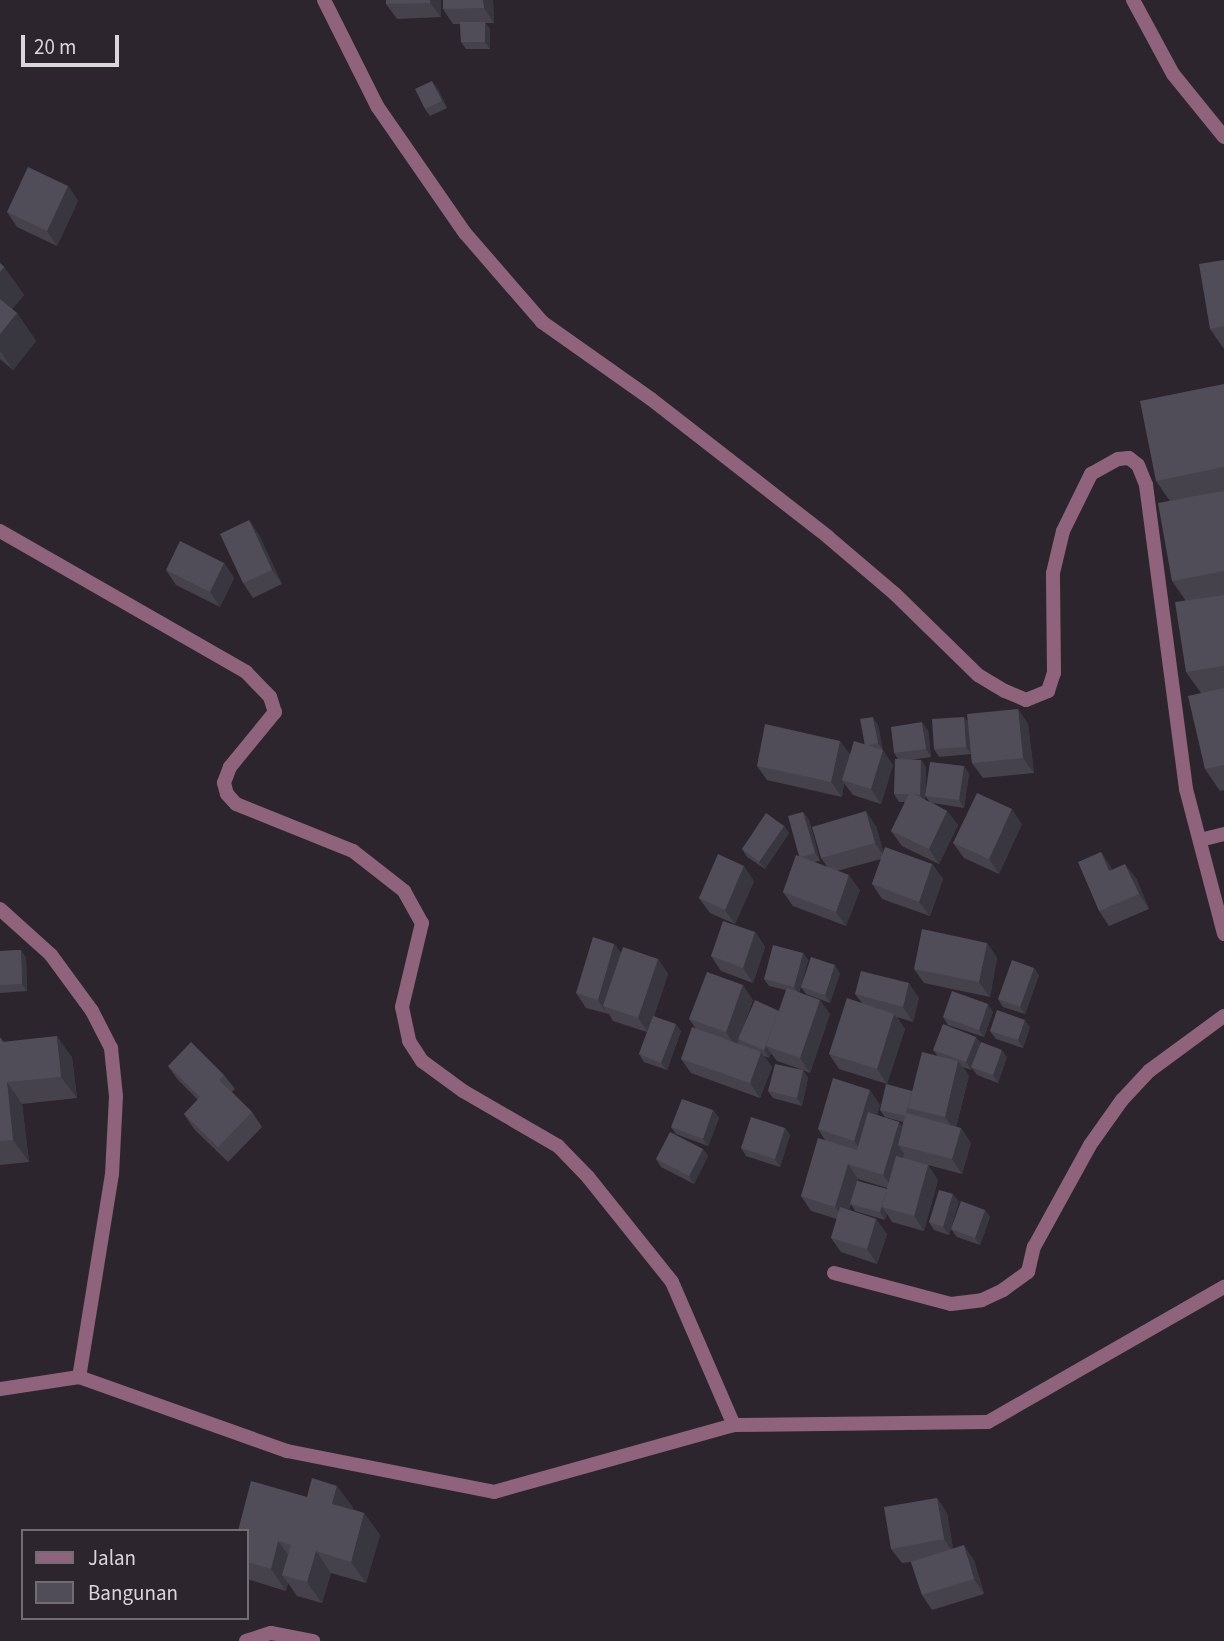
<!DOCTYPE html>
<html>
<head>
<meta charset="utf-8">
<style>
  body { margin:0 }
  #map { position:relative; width:1224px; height:1641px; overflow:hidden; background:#2d252e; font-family:"Source Sans 3",sans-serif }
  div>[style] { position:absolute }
  .service>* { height:14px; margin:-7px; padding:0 7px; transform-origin:7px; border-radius:7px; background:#8f637b }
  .minor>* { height:14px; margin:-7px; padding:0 7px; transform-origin:7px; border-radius:7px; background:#8f637b }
  .wall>* { inset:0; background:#45424c }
  .shaded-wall>* { inset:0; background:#38363e }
  .building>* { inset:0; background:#504d58 }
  span { translate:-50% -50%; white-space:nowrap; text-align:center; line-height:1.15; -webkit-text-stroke:5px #2d252e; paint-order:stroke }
  .legend { position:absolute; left:21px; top:1529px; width:228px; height:91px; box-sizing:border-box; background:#2d252e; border:2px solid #726c73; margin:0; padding:9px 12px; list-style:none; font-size:21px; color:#dad6db }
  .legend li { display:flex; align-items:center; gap:14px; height:35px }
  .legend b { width:35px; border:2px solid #726c73 }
  .scale { position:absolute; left:21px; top:35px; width:98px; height:32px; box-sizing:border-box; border:4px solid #dad6db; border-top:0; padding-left:9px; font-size:21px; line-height:24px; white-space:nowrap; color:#dad6db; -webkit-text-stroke:5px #2d252e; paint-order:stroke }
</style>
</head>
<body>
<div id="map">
  <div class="service">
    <i style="left:1133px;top:0;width:84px;rotate:61.6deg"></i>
    <i style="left:1173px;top:74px;width:81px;rotate:51deg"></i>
    <i style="left:1200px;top:840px;width:25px;rotate:-14deg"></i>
  </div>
  <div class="minor">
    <i style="left:324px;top:0;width:119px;rotate:63.4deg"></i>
    <i style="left:377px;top:106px;width:155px;rotate:55.3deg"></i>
    <i style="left:465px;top:233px;width:118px;rotate:49.1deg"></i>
    <i style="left:542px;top:322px;width:133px;rotate:35.2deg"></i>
    <i style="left:651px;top:399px;width:224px;rotate:37.9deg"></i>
    <i style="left:828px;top:537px;width:88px;rotate:40.4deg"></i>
    <i style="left:895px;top:594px;width:116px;rotate:44.3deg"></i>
    <i style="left:978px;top:675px;width:31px;rotate:31deg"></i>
    <i style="left:1005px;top:691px;width:23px;rotate:23deg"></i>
    <i style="left:1026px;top:700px;width:24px;rotate:-22deg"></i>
    <i style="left:1048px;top:691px;width:19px;rotate:-72deg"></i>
    <i style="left:1054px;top:673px;width:100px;rotate:-90.6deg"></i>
    <i style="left:1053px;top:573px;width:43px;rotate:-76.6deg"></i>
    <i style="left:1063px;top:531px;width:64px;rotate:-63.8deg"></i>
    <i style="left:1091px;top:474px;width:31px;rotate:-29deg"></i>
    <i style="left:1118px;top:459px;width:11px;rotate:-5deg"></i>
    <i style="left:1129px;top:458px;width:11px;rotate:38deg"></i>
    <i style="left:1138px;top:465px;width:22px;rotate:68deg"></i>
    <i style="left:1146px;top:485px;width:307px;rotate:82.5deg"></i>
    <i style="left:1186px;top:789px;width:150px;rotate:75.3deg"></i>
    <i style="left:0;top:531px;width:284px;rotate:29.8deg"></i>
    <i style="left:246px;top:672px;width:35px;rotate:46deg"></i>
    <i style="left:270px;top:697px;width:16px;rotate:72deg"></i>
    <i style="left:275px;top:712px;width:71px;rotate:129.3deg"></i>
    <i style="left:230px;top:767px;width:17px;rotate:111deg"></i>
    <i style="left:224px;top:783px;width:11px;rotate:75deg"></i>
    <i style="left:227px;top:794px;width:13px;rotate:48deg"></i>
    <i style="left:236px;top:804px;width:126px;rotate:21.9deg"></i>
    <i style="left:353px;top:851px;width:65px;rotate:38.1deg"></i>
    <i style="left:404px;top:891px;width:37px;rotate:61deg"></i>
    <i style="left:422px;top:923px;width:86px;rotate:103.4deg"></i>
    <i style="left:402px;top:1007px;width:35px;rotate:78deg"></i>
    <i style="left:409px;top:1041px;width:24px;rotate:57deg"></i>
    <i style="left:422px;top:1061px;width:51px;rotate:36.2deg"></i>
    <i style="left:463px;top:1091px;width:110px;rotate:30.1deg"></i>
    <i style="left:558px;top:1146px;width:43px;rotate:45.9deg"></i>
    <i style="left:588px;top:1177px;width:134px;rotate:51.3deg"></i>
    <i style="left:672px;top:1282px;width:156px;rotate:66.6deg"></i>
    <i style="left:0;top:909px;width:69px;rotate:42deg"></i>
    <i style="left:51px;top:955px;width:69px;rotate:53.8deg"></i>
    <i style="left:92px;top:1011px;width:42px;rotate:62.8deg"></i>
    <i style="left:111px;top:1048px;width:48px;rotate:84.1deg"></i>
    <i style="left:116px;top:1096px;width:78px;rotate:92.9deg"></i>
    <i style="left:112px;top:1174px;width:206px;rotate:99.2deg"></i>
    <i style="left:834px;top:1273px;width:121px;rotate:14.8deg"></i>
    <i style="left:951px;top:1304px;width:31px;rotate:-7deg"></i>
    <i style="left:982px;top:1300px;width:23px;rotate:-25deg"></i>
    <i style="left:1003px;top:1290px;width:31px;rotate:-36deg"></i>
    <i style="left:1028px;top:1272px;width:26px;rotate:-77deg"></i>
    <i style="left:1034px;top:1247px;width:116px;rotate:-61.2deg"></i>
    <i style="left:1090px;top:1145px;width:55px;rotate:-54.6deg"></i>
    <i style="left:1122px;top:1100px;width:40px;rotate:-47deg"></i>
    <i style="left:1149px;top:1071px;width:93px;rotate:-36.3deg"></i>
    <i style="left:0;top:1389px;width:80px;rotate:-8.6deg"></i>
    <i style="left:79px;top:1377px;width:221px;rotate:19.6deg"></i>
    <i style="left:287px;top:1451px;width:211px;rotate:11.2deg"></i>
    <i style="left:494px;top:1492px;width:249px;rotate:-15.6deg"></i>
    <i style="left:734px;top:1425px;width:254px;rotate:-0.7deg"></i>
    <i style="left:988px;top:1422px;width:272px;rotate:-29.8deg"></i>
    <i style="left:246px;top:1641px;width:26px;rotate:-18deg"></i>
    <i style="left:271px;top:1633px;width:43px;rotate:10.8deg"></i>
  </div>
  <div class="wall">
    <i style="clip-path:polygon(441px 0,441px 17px,397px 19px,386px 4px)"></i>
    <i style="clip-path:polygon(493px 0,494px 23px,485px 23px,490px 29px,490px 49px,466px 49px,461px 42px,460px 24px,453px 24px,443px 9px)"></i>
    <i style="clip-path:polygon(438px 89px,447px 108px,430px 116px,425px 109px)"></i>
    <i style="clip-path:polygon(68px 186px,78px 201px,57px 246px,17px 227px,7px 212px)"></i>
    <i style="clip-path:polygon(1224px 260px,1224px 349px,1210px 329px)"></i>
    <i style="clip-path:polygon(0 263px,4px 267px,24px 295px,12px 309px,17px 313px,36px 341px,13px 370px,0 359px)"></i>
    <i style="clip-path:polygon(1224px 384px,1224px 790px,1220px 791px,1205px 769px,1201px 693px,1186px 672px,1186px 601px,1172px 581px,1170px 501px,1156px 481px)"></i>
    <i style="clip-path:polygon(249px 520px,259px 535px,282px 584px,253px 598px,243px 583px)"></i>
    <i style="clip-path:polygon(224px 563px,234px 578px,220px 607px,176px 585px,166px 570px)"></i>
    <i style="clip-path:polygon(1018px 709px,1028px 724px,1034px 773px,983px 778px,972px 763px,971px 754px,939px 757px,934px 749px,964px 717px,968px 722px)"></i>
    <i style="clip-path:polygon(878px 725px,883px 751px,893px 765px,881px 804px,853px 795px,844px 783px,842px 797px,767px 780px,757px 766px,840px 741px,850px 755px,865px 745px)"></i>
    <i style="clip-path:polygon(928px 730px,931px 757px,911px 760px,921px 760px,926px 767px,925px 800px,930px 802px,925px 796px,964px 766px,969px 774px,964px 808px,933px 803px,947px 811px,958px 825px,939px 864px,902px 846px,891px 831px,905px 802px,899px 802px,894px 794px,898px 759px,894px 753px)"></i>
    <i style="clip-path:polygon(803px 812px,809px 820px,820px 861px,814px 862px,828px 868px,821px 858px,876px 826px,883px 851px,932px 864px,943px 879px,930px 916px,882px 899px,872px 884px,881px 859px,837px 871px,860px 890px,846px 926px,793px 906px,783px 892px,799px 856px)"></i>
    <i style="clip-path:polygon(1022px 824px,999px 874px,964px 858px,953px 843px)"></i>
    <i style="clip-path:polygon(784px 826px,789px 833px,765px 869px,747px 857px,742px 849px)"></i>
    <i style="clip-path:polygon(1101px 852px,1112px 870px,1136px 878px,1149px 909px,1109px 926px,1099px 911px)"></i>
    <i style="clip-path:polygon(754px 881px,735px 924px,710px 913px,699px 898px)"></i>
    <i style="clip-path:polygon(755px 932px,765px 947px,753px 983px,721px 971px,711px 956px)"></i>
    <i style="clip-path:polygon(987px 943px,997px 958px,990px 997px,924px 983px,914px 969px)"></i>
    <i style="clip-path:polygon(614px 944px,621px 953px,658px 959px,668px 974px,654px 1016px,681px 1031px,667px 1070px,644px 1062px,639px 1054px,647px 1032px,613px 1021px,609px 1014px,586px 1008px,576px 993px)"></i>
    <i style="clip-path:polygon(21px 950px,26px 958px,27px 991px,0 993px,0 951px)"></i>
    <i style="clip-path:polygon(803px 953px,808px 960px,801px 987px,840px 973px,830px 1003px,806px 994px,801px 987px,799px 992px,830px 1014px,810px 1073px,803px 1070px,808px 1078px,802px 1106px,773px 1098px,768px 1091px,803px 1070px,777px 1061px,771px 1053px,769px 1058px,764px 1056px,772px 1067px,760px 1098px,691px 1073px,681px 1059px,696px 1029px,689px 1019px,753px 1000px,742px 1030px,779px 1011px,786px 990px,769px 986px,764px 979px)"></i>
    <i style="clip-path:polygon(1034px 968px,1039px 975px,1025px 1014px,1003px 1007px,998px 999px)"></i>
    <i style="clip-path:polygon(855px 994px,919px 998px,913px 1022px,897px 1017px,905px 1029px,887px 1084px,839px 1069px,829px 1054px,862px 1003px)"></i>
    <i style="clip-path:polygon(993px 1012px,984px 1037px,948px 1025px,943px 1017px)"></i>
    <i style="clip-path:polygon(1030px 1027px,1023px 1048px,996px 1039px,990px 1031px)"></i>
    <i style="clip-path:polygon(evenodd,976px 1037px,981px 1044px,1007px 1057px,998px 1083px,977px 1075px,972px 1068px,971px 1070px,963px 1067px,969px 1076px,956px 1127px,961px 1128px,971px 1143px,962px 1174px,928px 1165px,938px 1180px,924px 1231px,892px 1222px,887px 1214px,885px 1220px,855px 1211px,851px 1204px,849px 1210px,876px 1219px,887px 1234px,877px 1264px,841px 1252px,831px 1238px,837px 1219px,811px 1211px,801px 1196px,825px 1140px,818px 1129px,880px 1105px,877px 1115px,899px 1122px,902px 1127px,903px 1122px,885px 1117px,880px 1110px,912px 1091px,937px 1055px,933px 1050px,976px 1037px,858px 1179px,887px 1188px,887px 1189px,858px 1181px,858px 1179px)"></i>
    <i style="clip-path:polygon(0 1038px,4px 1042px,72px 1057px,77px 1098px,22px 1104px,29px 1162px,0 1165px)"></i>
    <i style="clip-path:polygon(168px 1066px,224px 1075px,235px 1089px,232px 1092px,252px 1112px,262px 1127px,228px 1162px,194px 1129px,184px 1114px,198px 1100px,178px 1080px)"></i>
    <i style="clip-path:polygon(713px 1110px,719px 1118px,708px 1146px,676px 1134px,671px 1127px)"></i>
    <i style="clip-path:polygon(785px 1128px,790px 1135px,780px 1167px,746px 1156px,741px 1148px)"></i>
    <i style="clip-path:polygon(703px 1149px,708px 1156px,694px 1184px,661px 1167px,656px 1159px)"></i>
    <i style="clip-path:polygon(959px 1201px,949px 1235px,934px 1230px,929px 1222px)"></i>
    <i style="clip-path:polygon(985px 1210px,990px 1217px,980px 1245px,957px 1237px,951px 1229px)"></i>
    <i style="clip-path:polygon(307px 1497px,353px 1507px,352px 1509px,364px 1513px,380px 1535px,366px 1583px,331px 1573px,322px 1603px,297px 1596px,288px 1583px,286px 1591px,247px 1579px,247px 1531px)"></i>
    <i style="clip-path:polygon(937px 1498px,947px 1513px,953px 1549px,974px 1560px,984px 1594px,932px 1610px,922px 1595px,911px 1562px,902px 1563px,891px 1549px)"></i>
  </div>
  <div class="shaded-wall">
    <i style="clip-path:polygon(430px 0,441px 0,441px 17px,430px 3px)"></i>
    <i style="clip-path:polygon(483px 0,493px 0,494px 23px,484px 8px)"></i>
    <i style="clip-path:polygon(485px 22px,490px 29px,490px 49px,485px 42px)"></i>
    <i style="clip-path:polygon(432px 81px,438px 89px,447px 108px,442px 101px)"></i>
    <i style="clip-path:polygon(68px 186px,78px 201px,57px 246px,47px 231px)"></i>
    <i style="clip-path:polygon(4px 267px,24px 295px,6px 316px,0 307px,0 272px)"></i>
    <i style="clip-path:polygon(17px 313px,36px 341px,13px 370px,0 351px,0 334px)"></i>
    <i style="clip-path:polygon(249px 520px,259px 535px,282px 584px,272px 570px)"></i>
    <i style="clip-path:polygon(224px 563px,234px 578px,220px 607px,210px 592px)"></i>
    <i style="clip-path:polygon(1018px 709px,1028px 724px,1034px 773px,1023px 758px)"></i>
    <i style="clip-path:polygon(873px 717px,878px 725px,883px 750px,878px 743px)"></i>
    <i style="clip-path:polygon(964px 717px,969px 724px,971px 754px,966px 747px)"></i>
    <i style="clip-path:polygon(922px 722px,928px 730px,931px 757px,926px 749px)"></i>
    <i style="clip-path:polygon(840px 741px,850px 756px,842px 780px,844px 783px,842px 797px,831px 782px)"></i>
    <i style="clip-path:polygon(883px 750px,893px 765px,881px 804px,871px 789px)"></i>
    <i style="clip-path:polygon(921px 760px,926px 767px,925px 802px,920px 795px)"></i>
    <i style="clip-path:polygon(964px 766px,969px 774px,964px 808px,959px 800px)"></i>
    <i style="clip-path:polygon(1012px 809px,1022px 824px,999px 874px,989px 859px)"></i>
    <i style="clip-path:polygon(866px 811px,876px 826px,885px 858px,875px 843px)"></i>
    <i style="clip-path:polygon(947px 811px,958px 825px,939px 864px,929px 849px)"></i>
    <i style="clip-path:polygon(803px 812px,809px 820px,820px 861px,815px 853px)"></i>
    <i style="clip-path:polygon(784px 826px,789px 833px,765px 869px,759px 862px)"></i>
    <i style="clip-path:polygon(1101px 852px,1111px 867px,1119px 886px,1109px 871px)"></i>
    <i style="clip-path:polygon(932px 864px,943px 879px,930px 916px,919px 902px)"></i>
    <i style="clip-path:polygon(1125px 864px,1136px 878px,1149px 909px,1139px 894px)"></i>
    <i style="clip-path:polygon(744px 866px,754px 881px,735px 924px,725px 910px)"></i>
    <i style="clip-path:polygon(849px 875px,860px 890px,846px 926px,836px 912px)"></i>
    <i style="clip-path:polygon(755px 932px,765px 947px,753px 983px,743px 968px)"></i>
    <i style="clip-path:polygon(987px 943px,997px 958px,990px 997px,979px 982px)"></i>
    <i style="clip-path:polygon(614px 944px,625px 959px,603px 1006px,608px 1015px,598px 1000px)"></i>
    <i style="clip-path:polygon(21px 950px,26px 958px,27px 991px,22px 984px)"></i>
    <i style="clip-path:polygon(803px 953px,808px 960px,799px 994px,794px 987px)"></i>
    <i style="clip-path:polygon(658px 959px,668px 974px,648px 1032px,638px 1018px)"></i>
    <i style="clip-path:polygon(835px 965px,840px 973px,830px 1003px,825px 995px)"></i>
    <i style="clip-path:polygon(1034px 968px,1039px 975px,1025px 1014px,1020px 1007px)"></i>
    <i style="clip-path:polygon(909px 983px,919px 998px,913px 1022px,903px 1007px)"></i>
    <i style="clip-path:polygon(743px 985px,753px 1000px,736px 1047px,726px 1032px)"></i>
    <i style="clip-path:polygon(820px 1000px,830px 1014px,810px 1073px,800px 1058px)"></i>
    <i style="clip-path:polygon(988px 1004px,993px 1012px,984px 1037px,979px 1030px)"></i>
    <i style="clip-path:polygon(780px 1012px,766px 1046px,771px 1053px,769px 1058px,764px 1050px)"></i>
    <i style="clip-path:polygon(894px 1014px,905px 1029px,887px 1084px,877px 1069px)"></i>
    <i style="clip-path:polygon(1025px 1020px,1030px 1027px,1023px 1048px,1018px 1040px)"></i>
    <i style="clip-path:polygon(676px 1024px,681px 1031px,667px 1070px,661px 1063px)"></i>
    <i style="clip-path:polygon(57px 1036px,72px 1057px,77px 1098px,61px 1077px)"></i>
    <i style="clip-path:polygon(976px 1037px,981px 1044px,971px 1070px,966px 1062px)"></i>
    <i style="clip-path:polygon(1002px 1050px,1007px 1057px,998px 1083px,993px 1075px)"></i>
    <i style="clip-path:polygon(761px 1052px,772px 1067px,760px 1098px,750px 1083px)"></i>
    <i style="clip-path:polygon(958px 1061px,969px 1076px,955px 1132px,945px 1117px)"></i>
    <i style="clip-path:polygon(803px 1070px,808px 1078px,802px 1106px,797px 1098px)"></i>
    <i style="clip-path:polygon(7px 1082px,22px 1104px,29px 1162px,13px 1140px)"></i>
    <i style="clip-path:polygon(870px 1090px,880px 1105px,864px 1156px,854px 1141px)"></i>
    <i style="clip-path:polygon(713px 1110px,719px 1118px,708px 1146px,703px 1139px)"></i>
    <i style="clip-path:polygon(899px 1122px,909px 1137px,898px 1145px,904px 1154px,894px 1190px,883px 1175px)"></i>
    <i style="clip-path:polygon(785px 1128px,790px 1135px,780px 1167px,775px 1159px)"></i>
    <i style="clip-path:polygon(961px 1128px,971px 1143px,962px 1174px,952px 1159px)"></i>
    <i style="clip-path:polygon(703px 1149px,708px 1156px,694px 1184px,689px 1176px)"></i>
    <i style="clip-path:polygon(848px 1164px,858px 1179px,846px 1221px,835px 1207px)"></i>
    <i style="clip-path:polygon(928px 1165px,938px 1180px,924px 1231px,914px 1216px)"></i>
    <i style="clip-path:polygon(887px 1189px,882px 1207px,887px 1214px,885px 1220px,880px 1212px)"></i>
    <i style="clip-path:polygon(953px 1194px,959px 1201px,949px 1235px,943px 1227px)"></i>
    <i style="clip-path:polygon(985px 1210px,990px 1217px,980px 1245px,975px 1238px)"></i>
    <i style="clip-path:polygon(876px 1219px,887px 1234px,877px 1264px,867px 1249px)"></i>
    <i style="clip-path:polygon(337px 1486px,353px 1507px,348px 1525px,332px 1504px)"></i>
    <i style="clip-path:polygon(937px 1498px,947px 1513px,954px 1554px,944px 1539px)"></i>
    <i style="clip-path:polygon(364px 1513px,380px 1535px,366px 1583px,351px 1562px)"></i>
    <i style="clip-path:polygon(278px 1541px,294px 1563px,282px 1575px,288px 1583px,286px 1591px,271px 1569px)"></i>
    <i style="clip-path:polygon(964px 1545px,974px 1560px,984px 1594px,974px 1579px)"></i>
    <i style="clip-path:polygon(316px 1551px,331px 1573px,322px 1603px,307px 1582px)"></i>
  </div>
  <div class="building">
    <i style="clip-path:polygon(386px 0,430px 0,430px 3px,386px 4px)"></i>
    <i style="clip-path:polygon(443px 0,483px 0,484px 8px,443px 9px)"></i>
    <i style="clip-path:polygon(460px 22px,485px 22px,485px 42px,461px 42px)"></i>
    <i style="clip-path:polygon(432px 81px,442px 101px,425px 109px,415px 89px)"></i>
    <i style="clip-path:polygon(28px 167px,68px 186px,47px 231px,7px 212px)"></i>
    <i style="clip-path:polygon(1224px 260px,1224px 326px,1210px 329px,1199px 264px)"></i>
    <i style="clip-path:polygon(0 263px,4px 267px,0 272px)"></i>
    <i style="clip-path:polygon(0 299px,17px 313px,0 334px)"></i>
    <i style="clip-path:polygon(1224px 384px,1224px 467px,1156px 481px,1140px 401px)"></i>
    <i style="clip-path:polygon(1224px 491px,1224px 571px,1172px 581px,1158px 503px)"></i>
    <i style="clip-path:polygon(249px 520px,272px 570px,243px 583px,220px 534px)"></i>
    <i style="clip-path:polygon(180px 541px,224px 563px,210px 592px,166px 570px)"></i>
    <i style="clip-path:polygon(1224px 595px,1224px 666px,1186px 672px,1175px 602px)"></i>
    <i style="clip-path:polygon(1224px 688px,1224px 765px,1205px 769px,1188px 696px)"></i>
    <i style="clip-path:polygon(1018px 709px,1023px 758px,972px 763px,967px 714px)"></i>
    <i style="clip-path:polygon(873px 717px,878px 743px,865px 746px,860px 719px)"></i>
    <i style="clip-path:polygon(964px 717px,966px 747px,934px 749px,932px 719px)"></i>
    <i style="clip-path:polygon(922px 722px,926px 749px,894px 753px,891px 727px)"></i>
    <i style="clip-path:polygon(765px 724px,840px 741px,831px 782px,757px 766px)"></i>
    <i style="clip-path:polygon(854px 741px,883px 750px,871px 789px,842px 780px)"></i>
    <i style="clip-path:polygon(895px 759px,921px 760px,920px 795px,914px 794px,910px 792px,909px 794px,894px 794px)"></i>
    <i style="clip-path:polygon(930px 762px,964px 766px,959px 800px,925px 796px)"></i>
    <i style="clip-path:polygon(910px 792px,947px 811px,929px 849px,891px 831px)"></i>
    <i style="clip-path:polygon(977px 793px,1012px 809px,989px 859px,953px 843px)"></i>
    <i style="clip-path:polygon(866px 811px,875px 843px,821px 858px,812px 827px)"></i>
    <i style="clip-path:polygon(803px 812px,815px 853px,801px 857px,799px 856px,788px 816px)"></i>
    <i style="clip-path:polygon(766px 813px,784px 826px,759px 862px,742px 849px)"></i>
    <i style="clip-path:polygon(885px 847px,932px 864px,919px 902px,872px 884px)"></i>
    <i style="clip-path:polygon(1101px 852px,1109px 871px,1125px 864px,1139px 894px,1099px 911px,1078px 862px)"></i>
    <i style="clip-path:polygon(718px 854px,744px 866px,725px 910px,699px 898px)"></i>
    <i style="clip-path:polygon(796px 855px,849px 875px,836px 912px,783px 892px)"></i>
    <i style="clip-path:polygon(723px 921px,755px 932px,743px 968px,711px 956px)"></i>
    <i style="clip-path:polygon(922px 929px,987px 943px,979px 982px,914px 969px)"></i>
    <i style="clip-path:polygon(593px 937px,614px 944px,598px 1000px,576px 993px)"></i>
    <i style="clip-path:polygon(773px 945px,803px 953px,794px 987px,764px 979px)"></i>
    <i style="clip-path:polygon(623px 947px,658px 959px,638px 1018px,603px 1006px)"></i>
    <i style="clip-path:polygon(21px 950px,22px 984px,0 985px,0 951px)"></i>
    <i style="clip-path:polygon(811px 957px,835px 965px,825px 995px,801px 987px)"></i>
    <i style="clip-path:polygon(1012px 960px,1034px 968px,1020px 1007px,998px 999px)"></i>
    <i style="clip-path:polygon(861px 971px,909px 983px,903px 1007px,855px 994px)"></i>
    <i style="clip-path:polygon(707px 972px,743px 985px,726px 1032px,689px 1019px)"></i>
    <i style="clip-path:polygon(787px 988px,820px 1000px,800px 1058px,766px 1046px)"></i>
    <i style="clip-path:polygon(952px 991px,988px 1004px,979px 1030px,943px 1017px)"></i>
    <i style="clip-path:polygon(847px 998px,894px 1014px,877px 1069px,829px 1054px)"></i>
    <i style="clip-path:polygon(755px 1000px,779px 1011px,764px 1050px,738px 1039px)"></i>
    <i style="clip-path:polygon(997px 1010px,1025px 1020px,1018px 1040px,990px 1031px)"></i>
    <i style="clip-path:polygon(653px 1016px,676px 1024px,661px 1063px,639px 1054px)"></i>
    <i style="clip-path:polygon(943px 1024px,976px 1037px,966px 1062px,933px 1050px)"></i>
    <i style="clip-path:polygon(692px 1027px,761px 1052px,750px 1083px,681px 1059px)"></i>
    <i style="clip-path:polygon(57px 1036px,61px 1077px,7px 1082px,13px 1140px,0 1141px,0 1038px,1px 1038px,2px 1042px)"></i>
    <i style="clip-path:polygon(191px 1042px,224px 1075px,219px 1080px,252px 1112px,218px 1147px,184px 1114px,200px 1097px,168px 1066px)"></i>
    <i style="clip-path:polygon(981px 1042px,1002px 1050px,993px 1075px,971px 1067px)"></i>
    <i style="clip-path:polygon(922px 1052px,958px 1061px,945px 1117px,908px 1108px)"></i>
    <i style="clip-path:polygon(775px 1064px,803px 1070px,797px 1098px,768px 1091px)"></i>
    <i style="clip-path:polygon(833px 1078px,870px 1090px,854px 1141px,818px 1129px)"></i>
    <i style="clip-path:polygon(886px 1084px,912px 1091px,905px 1116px,880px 1110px)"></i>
    <i style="clip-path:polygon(682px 1099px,713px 1110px,703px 1139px,671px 1127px)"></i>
    <i style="clip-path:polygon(868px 1112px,899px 1122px,883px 1175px,848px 1164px,835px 1207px,801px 1196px,818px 1138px,857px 1150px)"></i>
    <i style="clip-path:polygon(906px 1113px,961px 1128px,952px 1159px,898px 1145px)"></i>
    <i style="clip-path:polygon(751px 1117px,785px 1128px,775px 1159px,741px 1148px)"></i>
    <i style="clip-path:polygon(670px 1132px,703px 1149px,689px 1176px,656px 1159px)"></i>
    <i style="clip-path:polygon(896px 1156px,928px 1165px,914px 1216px,882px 1207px)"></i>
    <i style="clip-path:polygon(857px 1181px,887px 1189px,880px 1212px,850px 1204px)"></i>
    <i style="clip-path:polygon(939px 1190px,953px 1194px,943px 1227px,929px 1222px)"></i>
    <i style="clip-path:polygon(961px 1201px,985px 1210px,975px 1238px,951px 1229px)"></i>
    <i style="clip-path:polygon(840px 1207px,876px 1219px,867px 1249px,831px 1238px)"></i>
    <i style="clip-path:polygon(312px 1478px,337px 1486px,332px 1504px,364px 1513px,351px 1562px,316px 1551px,307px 1582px,282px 1575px,291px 1545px,278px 1541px,271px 1569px,247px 1562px,247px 1531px,238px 1531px,251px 1481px,307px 1497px)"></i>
    <i style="clip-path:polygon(937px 1498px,944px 1539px,891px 1549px,884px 1507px)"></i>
    <i style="clip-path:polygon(964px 1545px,974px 1579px,922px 1595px,911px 1562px)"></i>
  </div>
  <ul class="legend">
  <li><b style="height:9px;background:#8f637b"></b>Jalan</li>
  <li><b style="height:19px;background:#504d58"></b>Bangunan</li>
  </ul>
  <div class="scale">20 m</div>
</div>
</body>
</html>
